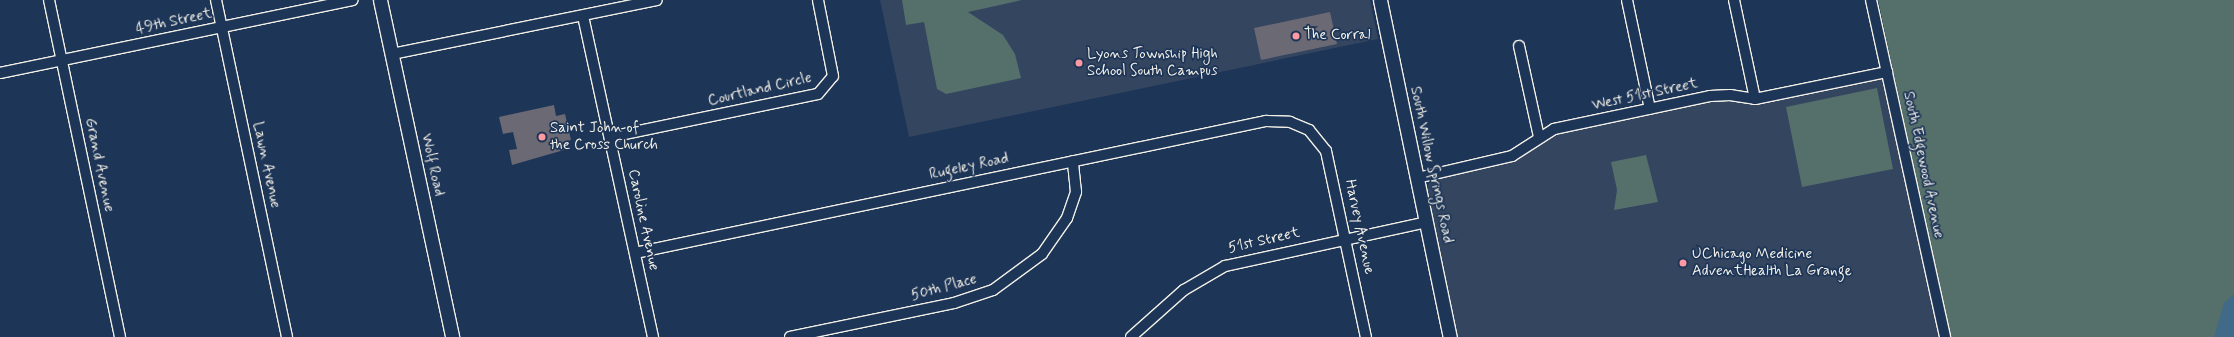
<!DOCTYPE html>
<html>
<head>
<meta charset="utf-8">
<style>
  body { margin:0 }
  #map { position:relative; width:2234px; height:337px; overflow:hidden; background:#1d3557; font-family:Mynerve,sans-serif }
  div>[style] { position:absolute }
  .built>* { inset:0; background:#344560 }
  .green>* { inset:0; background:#556f6b }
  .water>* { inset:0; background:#416a88 }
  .building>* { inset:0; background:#6b6974 }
  .roads { filter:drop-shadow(1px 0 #f4f1e8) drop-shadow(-1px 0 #f4f1e8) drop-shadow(0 1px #f4f1e8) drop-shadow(0 -1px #f4f1e8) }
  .street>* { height:10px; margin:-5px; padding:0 5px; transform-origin:5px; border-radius:5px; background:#1d3557 }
  .secondary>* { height:13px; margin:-6.5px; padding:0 6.5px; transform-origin:6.5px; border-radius:6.5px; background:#1d3557 }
  .dots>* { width:11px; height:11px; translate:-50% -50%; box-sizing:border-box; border:2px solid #1d3557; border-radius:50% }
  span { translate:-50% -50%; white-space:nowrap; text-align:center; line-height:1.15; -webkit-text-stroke:3.5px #1d3557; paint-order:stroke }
  .street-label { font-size:15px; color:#f4f1e8 }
  .poi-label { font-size:15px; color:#f4f1e8 }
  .left { translate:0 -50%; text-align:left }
</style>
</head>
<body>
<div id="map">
  <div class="built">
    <i style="clip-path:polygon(880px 0,1370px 0,1378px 39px,909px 137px)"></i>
    <i style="clip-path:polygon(1872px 80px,1881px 80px,1885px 85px,1940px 337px,1457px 337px,1426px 190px,1430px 181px,1512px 162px,1563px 132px,1713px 101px,1765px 103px)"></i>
  </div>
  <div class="green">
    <i style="clip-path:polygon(902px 0,1022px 0,968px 12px,1003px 35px,1015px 54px,1021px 78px,946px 94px,937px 89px,924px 22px,906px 25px)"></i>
    <i style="clip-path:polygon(1878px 0,2234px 0,2234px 337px,1950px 337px)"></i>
    <i style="clip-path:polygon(1877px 88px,1893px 169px,1802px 187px,1786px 107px)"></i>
    <i style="clip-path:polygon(1646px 155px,1658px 202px,1614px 210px,1617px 190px,1611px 162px)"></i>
  </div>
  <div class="water">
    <i style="clip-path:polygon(2234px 294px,2234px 337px,2214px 337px,2224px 303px)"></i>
  </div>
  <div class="building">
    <i style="clip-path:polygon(1330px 12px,1337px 44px,1261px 60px,1254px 28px)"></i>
    <i style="clip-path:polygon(554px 105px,556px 116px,565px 114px,571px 140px,563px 142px,564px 150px,512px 165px,509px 150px,517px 149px,513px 132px,503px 134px,499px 117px)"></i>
  </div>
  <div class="roads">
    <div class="street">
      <i style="left:49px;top:0;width:344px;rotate:78.1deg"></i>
      <i style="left:216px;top:0;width:344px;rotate:78.1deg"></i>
      <i style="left:1627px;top:0;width:111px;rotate:78.1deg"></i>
      <i style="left:1734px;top:0;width:101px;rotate:78deg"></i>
      <i style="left:1871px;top:0;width:345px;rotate:77.6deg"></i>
      <i style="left:583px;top:16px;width:329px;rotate:77.7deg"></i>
      <i style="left:1519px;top:46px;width:93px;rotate:77.6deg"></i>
      <i style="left:392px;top:54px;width:270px;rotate:-11.5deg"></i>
      <i style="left:0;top:73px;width:360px;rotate:-11.7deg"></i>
      <i style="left:610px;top:137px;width:212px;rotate:-11.7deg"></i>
      <i style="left:818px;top:94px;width:23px;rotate:-50deg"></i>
      <i style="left:833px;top:76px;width:77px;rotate:-101.2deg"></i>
      <i style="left:1417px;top:178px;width:98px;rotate:-13deg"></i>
      <i style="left:1512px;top:156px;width:50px;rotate:-32.7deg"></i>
      <i style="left:1554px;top:129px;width:159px;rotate:-11.9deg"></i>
      <i style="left:1710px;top:96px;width:20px;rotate:-3deg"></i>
      <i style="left:1730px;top:95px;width:25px;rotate:9deg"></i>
      <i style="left:1755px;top:99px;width:135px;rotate:-11.6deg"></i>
      <i style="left:635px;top:253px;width:645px;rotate:-11.82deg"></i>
      <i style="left:1266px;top:121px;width:24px;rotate:2deg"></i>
      <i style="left:1290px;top:122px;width:21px;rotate:23deg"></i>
      <i style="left:1309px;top:130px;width:27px;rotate:51deg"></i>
      <i style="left:1326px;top:151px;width:190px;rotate:77.9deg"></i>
      <i style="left:790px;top:337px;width:167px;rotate:-11.7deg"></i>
      <i style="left:954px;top:303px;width:41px;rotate:-18.4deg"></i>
      <i style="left:993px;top:290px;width:61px;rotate:-36.3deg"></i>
      <i style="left:1042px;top:254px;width:44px;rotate:-55.2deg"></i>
      <i style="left:1067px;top:218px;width:28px;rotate:-71deg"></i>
      <i style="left:1076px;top:192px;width:31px;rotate:-96deg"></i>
      <i style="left:1131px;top:337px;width:71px;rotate:-41.6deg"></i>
      <i style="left:1184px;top:290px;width:48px;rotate:-30.3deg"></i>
      <i style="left:1225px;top:266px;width:206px;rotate:-12.3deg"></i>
    </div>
    <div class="secondary">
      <i style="left:380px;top:0;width:345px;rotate:77.9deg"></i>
      <i style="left:1380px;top:0;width:344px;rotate:78.3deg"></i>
    </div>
  </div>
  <div class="dots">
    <i style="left:1296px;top:36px;background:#ff9aa2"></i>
    <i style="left:1079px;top:63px;background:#ff9aa2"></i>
    <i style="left:542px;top:137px;background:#ff9aa2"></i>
    <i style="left:1683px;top:263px;background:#ff9aa2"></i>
  </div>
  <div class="street-label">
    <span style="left:174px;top:22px;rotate:-12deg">49th Street</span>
    <span style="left:760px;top:90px;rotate:-13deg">Courtland Circle</span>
    <span style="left:1645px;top:95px;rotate:-12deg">West 51st Street</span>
    <span style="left:99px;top:165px;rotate:78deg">Grand Avenue</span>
    <span style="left:266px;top:165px;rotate:78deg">Lawn Avenue</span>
    <span style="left:432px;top:165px;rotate:78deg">Wolf Road</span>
    <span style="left:1431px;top:165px;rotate:78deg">South Willow Springs Road</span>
    <span style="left:1923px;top:165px;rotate:78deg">South Edgewood Avenue</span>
    <span style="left:969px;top:167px;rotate:-12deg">Rugeley Road</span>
    <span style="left:643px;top:220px;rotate:78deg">Caroline Avenue</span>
    <span style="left:1359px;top:227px;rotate:78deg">Harvey Avenue</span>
    <span style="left:1264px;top:241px;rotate:-13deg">51st Street</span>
    <span style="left:944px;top:288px;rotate:-15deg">50th Place</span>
  </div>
  <div class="poi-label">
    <span class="left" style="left:1304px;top:36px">The Corral</span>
    <span class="left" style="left:1087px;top:63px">Lyons Township High<br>School South Campus</span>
    <span class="left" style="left:550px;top:137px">Saint John of<br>the Cross Church</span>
    <span class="left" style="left:1692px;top:263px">UChicago Medicine<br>AdventHealth La Grange</span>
  </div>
</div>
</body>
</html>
